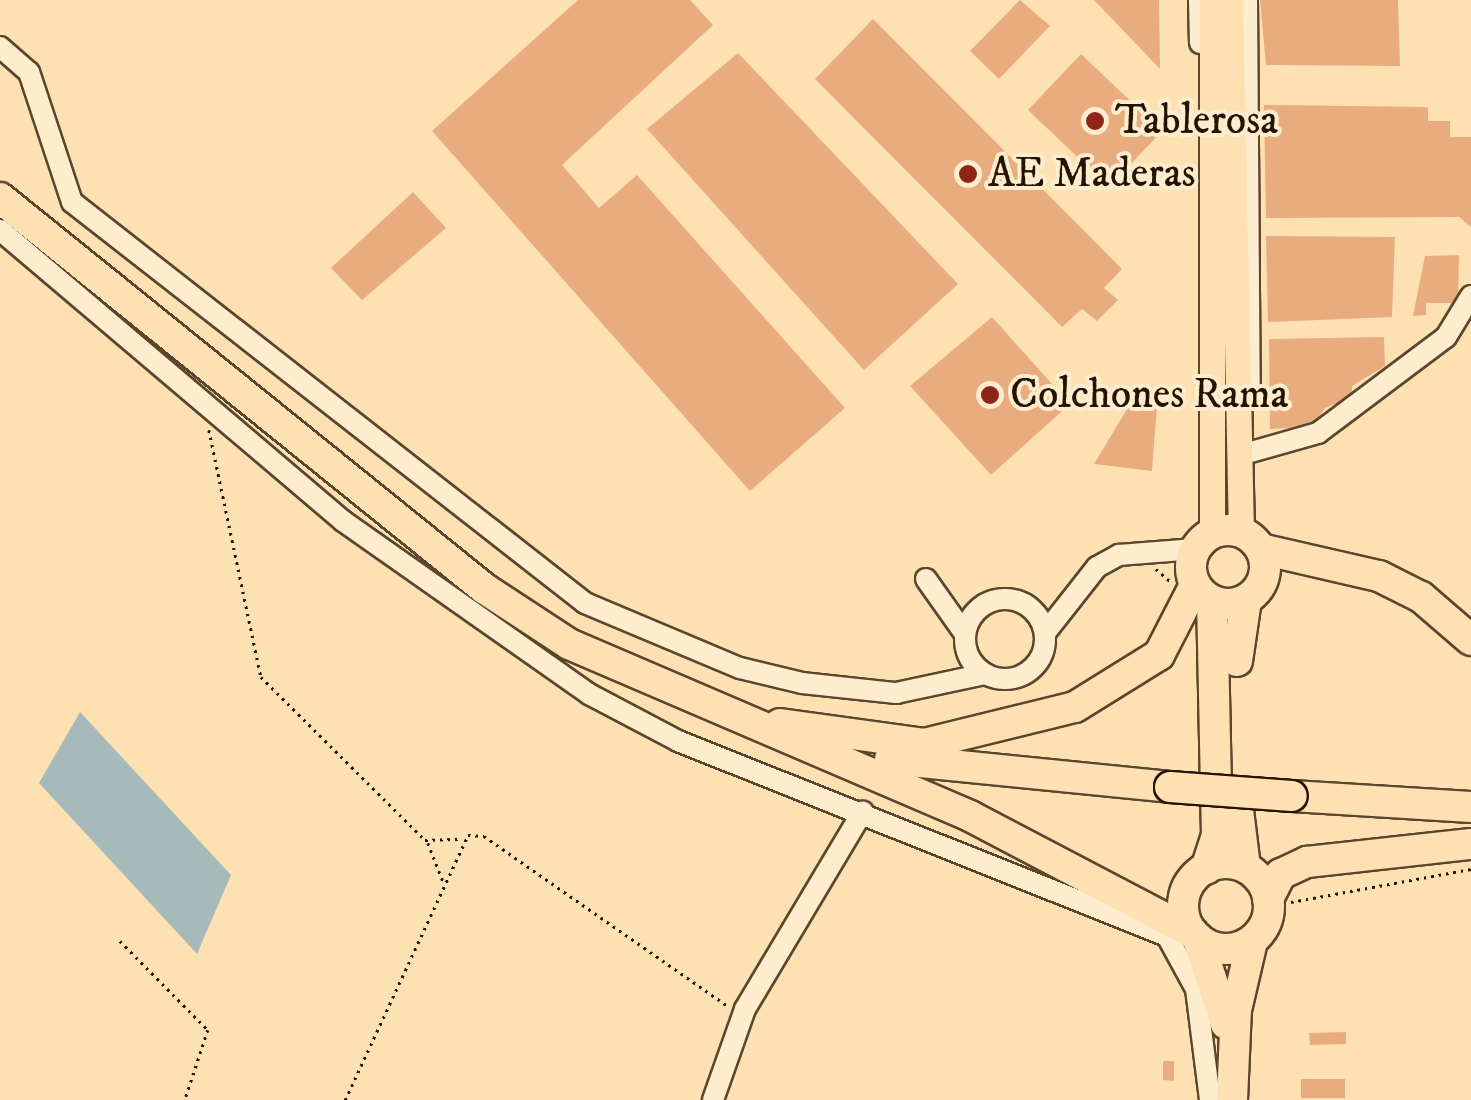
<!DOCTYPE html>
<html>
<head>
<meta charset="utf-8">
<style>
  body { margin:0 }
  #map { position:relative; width:1471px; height:1100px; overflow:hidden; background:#fee1b3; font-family:"IM FELL DW Pica",serif }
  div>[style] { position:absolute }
  .water>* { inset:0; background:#a6bab9 }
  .building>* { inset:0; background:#e9ac7f }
  .path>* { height:2.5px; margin-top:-1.25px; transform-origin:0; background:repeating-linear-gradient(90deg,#251300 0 2.5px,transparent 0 7.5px) }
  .roads { filter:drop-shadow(2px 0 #5b462d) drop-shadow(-2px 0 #5b462d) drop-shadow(0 2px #5b462d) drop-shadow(0 -2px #5b462d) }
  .minor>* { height:20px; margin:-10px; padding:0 10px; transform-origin:10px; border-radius:10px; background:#feecce }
  .minor>.ring { margin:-10px; padding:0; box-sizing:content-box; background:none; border:20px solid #feecce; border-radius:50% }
  .major>* { height:25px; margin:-12.5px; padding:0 12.5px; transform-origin:12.5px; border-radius:12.5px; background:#fee1b3 }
  .highway>* { height:30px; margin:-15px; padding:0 15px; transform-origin:15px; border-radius:15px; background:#fee1b3 }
  .highway>.ring { margin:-15px; padding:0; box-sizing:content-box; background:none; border:30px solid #fee1b3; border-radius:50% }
  .bridges { filter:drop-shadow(2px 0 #251300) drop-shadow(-2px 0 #251300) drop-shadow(0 2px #251300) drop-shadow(0 -2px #251300) }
  .highway-bridge>* { height:30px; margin:-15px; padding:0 15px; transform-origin:15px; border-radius:15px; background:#fee1b3 }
  .dots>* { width:28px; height:28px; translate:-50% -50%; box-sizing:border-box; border:5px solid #feecce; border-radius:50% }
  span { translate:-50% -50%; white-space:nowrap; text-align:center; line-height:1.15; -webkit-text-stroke:8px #feecce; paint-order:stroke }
  .poi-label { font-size:42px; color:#251300 }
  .left { translate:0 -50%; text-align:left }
</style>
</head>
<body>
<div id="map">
  <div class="water">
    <i style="clip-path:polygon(80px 712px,231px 875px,197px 954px,39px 783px)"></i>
  </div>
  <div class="building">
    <i style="clip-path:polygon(578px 0,690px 0,713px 25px,562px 165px,599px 208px,637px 175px,845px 408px,750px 491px,432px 131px)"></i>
    <i style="clip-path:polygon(1020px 0,1050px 26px,999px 79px,970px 51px)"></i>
    <i style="clip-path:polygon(1094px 0,1159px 0,1160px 69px)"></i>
    <i style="clip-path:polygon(1260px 0,1398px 0,1400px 66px,1266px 65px)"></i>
    <i style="clip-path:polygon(873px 19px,1122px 269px,1104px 288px,1118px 300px,1097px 321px,1082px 309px,1062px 327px,815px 79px)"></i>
    <i style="clip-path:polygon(738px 53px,958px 284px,864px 370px,647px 129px)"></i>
    <i style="clip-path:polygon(1081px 54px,1162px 131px,1109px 187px,1028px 110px)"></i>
    <i style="clip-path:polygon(1264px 105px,1428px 107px,1428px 121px,1450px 121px,1450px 137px,1471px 137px,1471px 227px,1459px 217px,1266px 218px)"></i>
    <i style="clip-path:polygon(413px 192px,446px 228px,362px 300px,331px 268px)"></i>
    <i style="clip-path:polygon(1266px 236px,1395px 237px,1392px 317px,1268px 322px)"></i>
    <i style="clip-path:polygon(1459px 255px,1458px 303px,1426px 303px,1426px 315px,1413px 316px,1425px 256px)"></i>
    <i style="clip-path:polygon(992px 317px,1070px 404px,991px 475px,910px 386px)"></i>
    <i style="clip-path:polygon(1384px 337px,1385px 366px,1352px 386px,1352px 397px,1325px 408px,1312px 427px,1270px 429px,1269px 339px)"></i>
    <i style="clip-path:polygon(1151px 386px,1158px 393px,1152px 471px,1094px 464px,1138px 391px)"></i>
    <i style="clip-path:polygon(1346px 1032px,1346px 1044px,1310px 1045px,1309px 1033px)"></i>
    <i style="clip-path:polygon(1163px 1061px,1174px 1061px,1174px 1081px,1163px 1080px)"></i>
    <i style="clip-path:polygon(1301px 1079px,1345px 1079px,1345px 1098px,1301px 1098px)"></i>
  </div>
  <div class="path">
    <i style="left:209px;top:430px;width:252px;rotate:78.1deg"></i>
    <i style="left:261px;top:677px;width:231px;rotate:44.8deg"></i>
    <i style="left:425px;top:840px;width:36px;rotate:-2deg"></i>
    <i style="left:1156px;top:569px;width:21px;rotate:41deg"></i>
    <i style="left:428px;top:843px;width:41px;rotate:68.5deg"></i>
    <i style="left:1171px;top:894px;width:27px;rotate:-63deg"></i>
    <i style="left:1291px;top:902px;width:183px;rotate:-10.4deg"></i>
    <i style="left:120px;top:941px;width:125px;rotate:45.3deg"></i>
    <i style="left:208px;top:1030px;width:74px;rotate:108.2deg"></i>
    <i style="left:345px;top:1100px;width:292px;rotate:-65.1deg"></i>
    <i style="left:468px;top:835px;width:16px;rotate:4deg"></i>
    <i style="left:484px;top:836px;width:299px;rotate:34.9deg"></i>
  </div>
  <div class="roads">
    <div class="minor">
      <i style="left:1199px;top:0;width:43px;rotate:88.7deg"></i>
      <i style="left:1247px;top:0;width:395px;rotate:89.6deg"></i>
      <i style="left:0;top:47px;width:38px;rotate:41deg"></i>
      <i style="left:29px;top:72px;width:137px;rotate:71.7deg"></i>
      <i style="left:72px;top:202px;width:651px;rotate:38.01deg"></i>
      <i style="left:585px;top:603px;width:168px;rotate:22.8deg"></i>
      <i style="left:740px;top:668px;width:64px;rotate:13.6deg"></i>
      <i style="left:802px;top:683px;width:95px;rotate:6.1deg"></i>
      <i style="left:896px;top:693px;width:91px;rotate:-12.1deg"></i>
      <i style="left:0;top:230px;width:450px;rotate:40.3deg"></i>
      <i style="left:343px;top:521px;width:301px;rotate:35.1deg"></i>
      <i style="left:589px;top:694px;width:101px;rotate:27.8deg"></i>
      <i style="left:678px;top:741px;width:526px;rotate:21.74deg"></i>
      <i style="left:1167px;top:936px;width:60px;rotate:61.3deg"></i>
      <i style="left:1196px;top:989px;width:112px;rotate:82.8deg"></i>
      <i style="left:1251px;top:452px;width:70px;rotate:-15.8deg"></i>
      <i style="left:1318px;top:433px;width:160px;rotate:-36.9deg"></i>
      <i style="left:1446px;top:337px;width:48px;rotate:-58.6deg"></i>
      <i style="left:926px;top:579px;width:67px;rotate:54.7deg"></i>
      <i class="ring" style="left:965px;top:599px;width:60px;height:60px"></i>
      <i style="left:1045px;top:633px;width:84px;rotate:-51.8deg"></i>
      <i style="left:1097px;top:567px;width:25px;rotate:-29deg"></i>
      <i style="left:1119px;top:555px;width:76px;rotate:-4.5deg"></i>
      <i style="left:713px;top:1100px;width:96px;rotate:-70.6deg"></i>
      <i style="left:745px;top:1009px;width:230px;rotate:-59.2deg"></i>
    </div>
    <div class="major">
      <i style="left:1230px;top:0;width:532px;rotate:88.82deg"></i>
      <i style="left:1212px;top:533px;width:533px;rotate:-90deg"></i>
    </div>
    <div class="highway">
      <i style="left:0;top:198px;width:623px;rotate:38.88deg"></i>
      <i style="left:485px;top:589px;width:100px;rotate:33.2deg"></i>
      <i style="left:569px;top:644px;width:436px;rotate:23.2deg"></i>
      <i style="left:970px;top:816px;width:252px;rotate:27.7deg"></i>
      <i class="ring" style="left:1191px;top:530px;width:44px;height:44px"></i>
      <i style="left:1261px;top:549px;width:121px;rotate:12.9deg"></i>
      <i style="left:1379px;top:576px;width:47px;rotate:26.6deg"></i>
      <i style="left:1421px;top:597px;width:66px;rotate:40.7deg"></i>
      <i style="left:1237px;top:661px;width:62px;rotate:-81.6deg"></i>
      <i style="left:780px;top:724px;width:145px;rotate:7.9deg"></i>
      <i style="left:924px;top:744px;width:155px;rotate:-13.8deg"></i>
      <i style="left:1075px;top:707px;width:99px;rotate:-31.8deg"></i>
      <i style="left:1159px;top:655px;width:79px;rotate:-62.8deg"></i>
      <i style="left:890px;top:759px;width:281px;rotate:5.7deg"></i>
      <i style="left:1292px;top:796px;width:179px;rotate:3.5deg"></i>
      <i style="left:1237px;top:802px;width:65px;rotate:83deg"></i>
      <i class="ring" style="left:1183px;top:863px;width:56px;height:56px"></i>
      <i style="left:1206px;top:869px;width:35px;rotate:-72deg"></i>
      <i style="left:1217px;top:836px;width:235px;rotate:-91.2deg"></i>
      <i style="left:1268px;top:899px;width:28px;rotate:-63deg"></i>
      <i style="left:1281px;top:874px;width:29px;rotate:-25deg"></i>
      <i style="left:1307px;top:862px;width:165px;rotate:-6.3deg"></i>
      <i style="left:1198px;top:938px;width:90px;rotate:72deg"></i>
      <i style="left:1232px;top:1100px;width:90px;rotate:-87.5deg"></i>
      <i style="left:1236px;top:1010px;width:71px;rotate:-76.9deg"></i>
    </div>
  </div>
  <div class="bridges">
    <div class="highway-bridge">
      <i style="left:1170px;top:787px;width:122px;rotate:4.2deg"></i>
    </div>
  </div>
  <div class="dots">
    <i style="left:1095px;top:121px;background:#8f2418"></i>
    <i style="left:968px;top:174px;background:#8f2418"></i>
    <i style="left:990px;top:395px;background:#8f2418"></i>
  </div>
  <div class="poi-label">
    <span class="left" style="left:1115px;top:121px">Tablerosa</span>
    <span class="left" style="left:988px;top:174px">AE Maderas</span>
    <span class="left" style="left:1010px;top:395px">Colchones Rama</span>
  </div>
</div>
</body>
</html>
